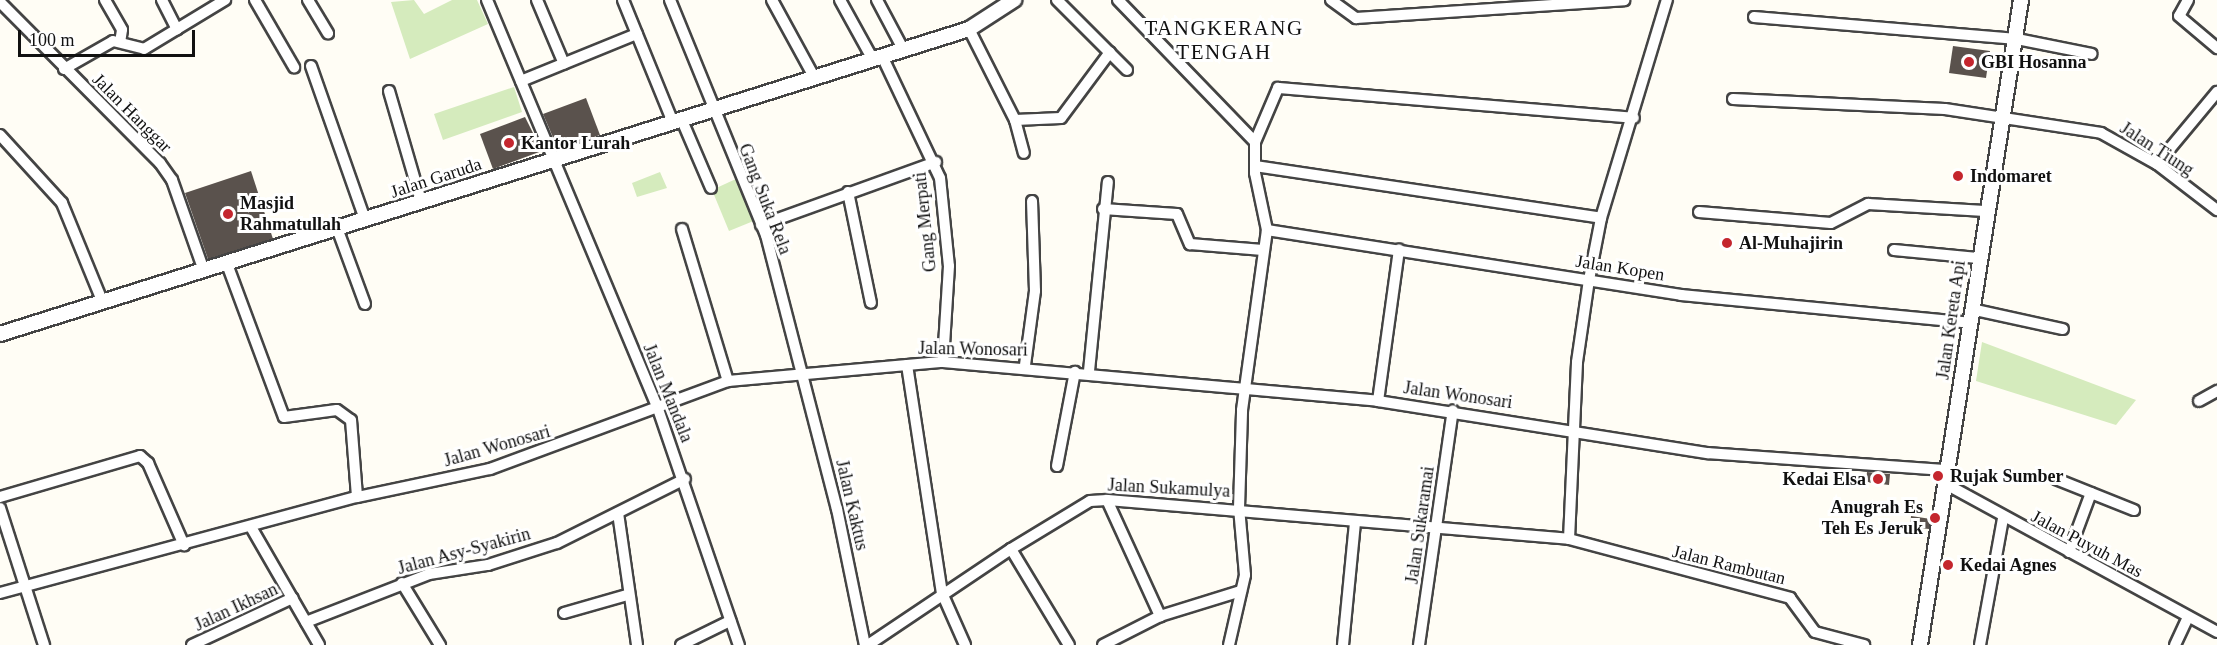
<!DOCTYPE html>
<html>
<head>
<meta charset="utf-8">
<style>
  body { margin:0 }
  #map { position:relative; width:2217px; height:645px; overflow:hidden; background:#fffdf5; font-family:Georgia,serif }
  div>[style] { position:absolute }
  .green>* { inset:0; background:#d5ebbd }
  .building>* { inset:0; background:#5a524d }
  .roads { filter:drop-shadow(2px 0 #444) drop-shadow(-2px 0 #444) drop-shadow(0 2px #444) drop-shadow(0 -2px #444) }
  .minor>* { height:10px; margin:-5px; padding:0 5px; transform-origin:5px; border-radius:5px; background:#fff }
  .tertiary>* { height:14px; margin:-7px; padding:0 7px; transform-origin:7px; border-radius:7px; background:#fff }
  .dots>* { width:16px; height:16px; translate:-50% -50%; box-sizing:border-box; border:3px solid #fff; border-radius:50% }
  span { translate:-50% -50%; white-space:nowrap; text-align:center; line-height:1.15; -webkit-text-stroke:6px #fff; paint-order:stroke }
  .poi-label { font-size:18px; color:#111; font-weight:700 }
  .left { translate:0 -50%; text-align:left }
  .right { translate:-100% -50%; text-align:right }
  .street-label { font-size:18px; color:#111 }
  .quarter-label { font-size:21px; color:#111; letter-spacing:1.5px }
  .scale { position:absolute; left:18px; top:30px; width:177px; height:27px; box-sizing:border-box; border:3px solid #111; border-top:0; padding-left:8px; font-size:18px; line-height:21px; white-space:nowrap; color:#111; -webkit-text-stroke:4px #fff; paint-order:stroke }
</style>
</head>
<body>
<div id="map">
  <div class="green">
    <div style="clip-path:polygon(414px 0,424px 14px,452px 0,477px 0,488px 24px,410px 59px,391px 2px)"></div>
    <div style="clip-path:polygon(514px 87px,522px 112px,443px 140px,434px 114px)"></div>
    <div style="clip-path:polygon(660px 172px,667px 188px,637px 197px,632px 183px)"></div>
    <div style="clip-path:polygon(738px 178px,756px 220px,729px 231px,712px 190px)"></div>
    <div style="clip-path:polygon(1982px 342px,2136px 400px,2116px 425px,1976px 381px)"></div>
  </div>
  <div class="building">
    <div style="clip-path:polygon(1953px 46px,1990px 51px,1986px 78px,1949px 73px)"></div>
    <div style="clip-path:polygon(586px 98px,600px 135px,558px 149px,543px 114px)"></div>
    <div style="clip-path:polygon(525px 117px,542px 151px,493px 169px,480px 134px)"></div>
    <div style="clip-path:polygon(251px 171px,273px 239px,208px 259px,185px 193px)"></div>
    <div style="clip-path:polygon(1867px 472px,1890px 474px,1889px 485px,1866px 482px)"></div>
    <div style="clip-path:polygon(1911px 516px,1931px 519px,1929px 529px,1910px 527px)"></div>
  </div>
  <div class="roads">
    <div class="minor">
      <div style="left:105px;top:0;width:34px;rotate:60deg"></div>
      <div style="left:122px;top:30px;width:12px;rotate:99deg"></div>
      <div style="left:162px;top:0;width:33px;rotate:63deg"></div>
      <div style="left:255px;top:0;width:78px;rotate:59.8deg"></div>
      <div style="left:308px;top:0;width:39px;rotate:59deg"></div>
      <div style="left:487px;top:0;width:440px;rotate:67.3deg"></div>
      <div style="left:657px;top:406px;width:253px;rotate:71.1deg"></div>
      <div style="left:537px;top:0;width:69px;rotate:67.1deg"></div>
      <div style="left:623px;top:0;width:130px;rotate:67.8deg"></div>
      <div style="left:670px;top:0;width:254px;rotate:67.8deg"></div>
      <div style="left:766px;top:235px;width:283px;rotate:75.5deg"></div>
      <div style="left:837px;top:509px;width:139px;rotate:78.4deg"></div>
      <div style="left:772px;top:0;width:85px;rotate:61.3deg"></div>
      <div style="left:840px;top:0;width:66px;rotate:61.1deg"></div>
      <div style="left:877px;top:0;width:55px;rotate:62deg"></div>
      <div style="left:1057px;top:0;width:99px;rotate:45deg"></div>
      <div style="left:1118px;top:0;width:197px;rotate:46deg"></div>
      <div style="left:1331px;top:0;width:31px;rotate:36deg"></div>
      <div style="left:1356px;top:18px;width:269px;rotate:-3.8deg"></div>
      <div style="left:2188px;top:0;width:18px;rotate:119deg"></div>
      <div style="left:2179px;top:16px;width:50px;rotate:40.1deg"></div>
      <div style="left:0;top:2px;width:227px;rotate:45.2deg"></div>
      <div style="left:160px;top:163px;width:21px;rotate:55deg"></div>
      <div style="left:172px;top:180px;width:96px;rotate:70.6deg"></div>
      <div style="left:1754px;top:17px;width:264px;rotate:4.8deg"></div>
      <div style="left:2017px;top:39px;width:76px;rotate:11.3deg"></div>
      <div style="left:969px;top:29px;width:102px;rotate:63.2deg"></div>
      <div style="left:1015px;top:120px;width:34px;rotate:75deg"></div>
      <div style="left:882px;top:56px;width:135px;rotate:64.6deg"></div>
      <div style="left:940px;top:178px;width:88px;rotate:84.2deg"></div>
      <div style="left:949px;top:266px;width:96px;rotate:93.6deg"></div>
      <div style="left:311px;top:66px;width:162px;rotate:70.6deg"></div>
      <div style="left:64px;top:69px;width:56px;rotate:-29.7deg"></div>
      <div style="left:113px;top:41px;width:32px;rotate:14deg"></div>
      <div style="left:144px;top:49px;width:95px;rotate:-31.2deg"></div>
      <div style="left:521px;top:81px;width:125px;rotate:-22.1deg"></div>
      <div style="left:389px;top:91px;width:115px;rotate:73.8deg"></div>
      <div style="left:1733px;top:99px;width:212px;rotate:2.7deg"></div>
      <div style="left:1945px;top:109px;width:158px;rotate:8.7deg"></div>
      <div style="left:2101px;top:133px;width:64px;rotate:29deg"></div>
      <div style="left:2157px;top:164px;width:76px;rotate:37.5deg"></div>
      <div style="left:681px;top:118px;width:76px;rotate:66.8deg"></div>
      <div style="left:1015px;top:120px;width:46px;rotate:-2.5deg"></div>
      <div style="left:1061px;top:118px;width:82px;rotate:-53.4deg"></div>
      <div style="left:0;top:135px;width:92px;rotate:47.6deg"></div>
      <div style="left:62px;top:203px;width:108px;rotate:67.7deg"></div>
      <div style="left:2157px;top:164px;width:94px;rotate:-50.2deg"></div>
      <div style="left:1255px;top:166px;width:350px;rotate:8.5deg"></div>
      <div style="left:848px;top:192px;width:113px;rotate:78.3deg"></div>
      <div style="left:1103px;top:209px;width:74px;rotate:3.9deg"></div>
      <div style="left:1177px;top:214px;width:33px;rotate:67deg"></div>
      <div style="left:1190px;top:244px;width:73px;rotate:4.7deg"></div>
      <div style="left:1699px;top:212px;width:132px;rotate:4.8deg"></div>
      <div style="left:1831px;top:223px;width:42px;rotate:-27.2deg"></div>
      <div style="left:1868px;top:204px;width:117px;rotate:3.4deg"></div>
      <div style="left:761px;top:225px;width:186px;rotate:-19.8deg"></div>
      <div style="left:337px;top:228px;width:81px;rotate:69.8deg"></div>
      <div style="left:682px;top:229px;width:159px;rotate:73.2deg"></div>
      <div style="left:1267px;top:230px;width:419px;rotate:8.9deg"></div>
      <div style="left:1681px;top:295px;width:290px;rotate:5.5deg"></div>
      <div style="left:1894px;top:250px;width:84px;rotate:5.4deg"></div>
      <div style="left:227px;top:264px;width:163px;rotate:69.6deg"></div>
      <div style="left:284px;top:417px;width:53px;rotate:-7.5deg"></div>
      <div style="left:337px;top:410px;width:17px;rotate:36deg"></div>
      <div style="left:351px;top:420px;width:77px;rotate:85.5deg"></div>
      <div style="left:1971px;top:309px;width:94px;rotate:12.3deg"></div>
      <div style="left:907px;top:365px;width:231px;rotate:81.3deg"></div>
      <div style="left:942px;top:593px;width:57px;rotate:66.1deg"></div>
      <div style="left:1025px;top:365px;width:75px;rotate:-82.3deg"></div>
      <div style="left:1035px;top:291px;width:90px;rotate:-91.9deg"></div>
      <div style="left:1089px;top:371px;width:190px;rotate:-84.3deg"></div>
      <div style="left:1378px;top:401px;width:153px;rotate:-82.1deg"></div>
      <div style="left:2199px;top:401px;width:21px;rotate:-29deg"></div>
      <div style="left:1057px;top:466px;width:96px;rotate:-79.2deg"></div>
      <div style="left:2056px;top:479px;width:84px;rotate:21.7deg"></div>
      <div style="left:1944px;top:483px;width:311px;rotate:28.6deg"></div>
      <div style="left:0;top:497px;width:146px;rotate:-16.3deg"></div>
      <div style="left:140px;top:456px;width:11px;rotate:41deg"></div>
      <div style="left:148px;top:463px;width:90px;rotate:66.3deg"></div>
      <div style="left:1107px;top:500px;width:128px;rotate:65.4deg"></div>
      <div style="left:0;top:508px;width:144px;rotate:72.2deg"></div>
      <div style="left:618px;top:513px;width:133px;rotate:81.8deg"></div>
      <div style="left:251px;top:527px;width:136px;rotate:60deg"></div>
      <div style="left:1569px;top:539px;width:177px;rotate:-87.4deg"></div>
      <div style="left:1577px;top:362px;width:83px;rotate:-81.7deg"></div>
      <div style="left:1589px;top:280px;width:63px;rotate:-79deg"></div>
      <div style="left:1601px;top:218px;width:228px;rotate:-73.2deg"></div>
      <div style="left:1011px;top:549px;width:112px;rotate:58.9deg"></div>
      <div style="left:2069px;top:552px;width:63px;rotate:-69.6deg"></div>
      <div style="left:402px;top:583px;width:73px;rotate:58.5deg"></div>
      <div style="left:0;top:593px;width:370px;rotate:-15.1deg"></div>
      <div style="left:357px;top:497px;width:136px;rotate:-11.9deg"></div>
      <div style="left:490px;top:469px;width:254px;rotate:-20.3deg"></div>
      <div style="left:728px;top:381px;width:216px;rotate:-5.1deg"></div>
      <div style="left:943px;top:362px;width:437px;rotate:5.1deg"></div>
      <div style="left:1378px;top:401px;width:334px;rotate:9deg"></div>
      <div style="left:1708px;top:453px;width:239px;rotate:4.1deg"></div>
      <div style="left:564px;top:613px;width:66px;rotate:-15.9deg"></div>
      <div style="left:306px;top:622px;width:132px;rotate:-21.3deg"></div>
      <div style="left:429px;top:574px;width:60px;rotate:-8.7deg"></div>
      <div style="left:488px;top:565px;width:72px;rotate:-17.7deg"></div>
      <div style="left:557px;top:543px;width:143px;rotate:-26.6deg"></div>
      <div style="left:192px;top:645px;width:111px;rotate:-25deg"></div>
      <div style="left:681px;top:645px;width:55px;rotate:-26.1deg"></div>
      <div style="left:868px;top:645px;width:172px;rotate:-33.9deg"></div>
      <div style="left:1011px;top:549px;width:92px;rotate:-31.3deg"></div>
      <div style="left:1090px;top:501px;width:17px;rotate:-3deg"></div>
      <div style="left:1107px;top:500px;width:464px;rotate:4.8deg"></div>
      <div style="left:1569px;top:539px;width:229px;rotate:14.9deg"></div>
      <div style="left:1790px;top:598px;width:42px;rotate:53.7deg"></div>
      <div style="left:1815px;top:632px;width:51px;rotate:14.9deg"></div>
      <div style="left:1103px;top:645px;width:64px;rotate:-27deg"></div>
      <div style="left:1160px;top:616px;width:85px;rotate:-17.2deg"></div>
      <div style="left:1229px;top:645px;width:72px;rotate:-77.1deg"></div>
      <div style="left:1245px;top:575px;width:67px;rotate:-95.1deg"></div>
      <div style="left:1239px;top:508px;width:98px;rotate:-88.2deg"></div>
      <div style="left:1242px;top:410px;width:182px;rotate:-82.1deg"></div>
      <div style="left:1267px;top:230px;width:58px;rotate:-101.9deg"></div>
      <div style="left:1255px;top:173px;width:31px;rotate:-90deg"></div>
      <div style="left:1255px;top:142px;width:59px;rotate:-66.9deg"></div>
      <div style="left:1278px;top:88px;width:357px;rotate:4.8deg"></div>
      <div style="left:1343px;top:645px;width:124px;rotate:-84.4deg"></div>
      <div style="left:1419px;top:645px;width:237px;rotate:-81.8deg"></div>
      <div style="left:1980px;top:645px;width:129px;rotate:-79.7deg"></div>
      <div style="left:2175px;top:645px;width:31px;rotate:-65deg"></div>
    </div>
    <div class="tertiary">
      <div style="left:0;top:334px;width:1016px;rotate:-17.47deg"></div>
      <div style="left:969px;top:29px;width:54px;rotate:-32.8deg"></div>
      <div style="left:1920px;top:645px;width:653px;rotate:-81.1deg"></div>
    </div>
  </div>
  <div class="dots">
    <div style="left:1969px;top:62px;background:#c4262e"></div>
    <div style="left:509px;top:143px;background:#c4262e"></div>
    <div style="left:1958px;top:176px;background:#c4262e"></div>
    <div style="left:228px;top:214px;background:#c4262e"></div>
    <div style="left:1727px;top:243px;background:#c4262e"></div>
    <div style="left:1938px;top:476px;background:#c4262e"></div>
    <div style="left:1878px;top:479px;background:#c4262e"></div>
    <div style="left:1935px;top:518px;background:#c4262e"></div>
    <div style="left:1948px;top:565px;background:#c4262e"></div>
  </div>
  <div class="poi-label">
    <span class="left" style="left:1981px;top:62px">GBI Hosanna</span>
    <span class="left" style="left:521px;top:143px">Kantor Lurah</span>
    <span class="left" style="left:1970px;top:176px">Indomaret</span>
    <span class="left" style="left:240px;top:214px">Masjid<br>Rahmatullah</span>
    <span class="left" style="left:1739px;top:243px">Al-Muhajirin</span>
    <span class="left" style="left:1950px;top:476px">Rujak Sumber</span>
    <span class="right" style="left:1866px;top:479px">Kedai Elsa</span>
    <span class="right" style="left:1923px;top:518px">Anugrah Es<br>Teh Es Jeruk</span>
    <span class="left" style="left:1960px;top:565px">Kedai Agnes</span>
  </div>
  <div class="street-label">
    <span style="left:132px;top:113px;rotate:45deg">Jalan Hanggar</span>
    <span style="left:2157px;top:149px;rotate:33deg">Jalan Tiung</span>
    <span style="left:436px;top:178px;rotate:-18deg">Jalan Garuda</span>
    <span style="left:765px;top:199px;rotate:69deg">Gang Suka Rela</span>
    <span style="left:925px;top:222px;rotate:-96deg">Gang Merpati</span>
    <span style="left:1620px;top:268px;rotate:9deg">Jalan Kopen</span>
    <span style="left:1951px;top:320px;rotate:-82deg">Jalan Kereta Api</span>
    <span style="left:973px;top:349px;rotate:1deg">Jalan Wonosari</span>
    <span style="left:668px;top:393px;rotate:68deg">Jalan Mandala</span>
    <span style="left:1458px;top:395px;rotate:8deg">Jalan Wonosari</span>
    <span style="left:497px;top:446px;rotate:-16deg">Jalan Wonosari</span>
    <span style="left:1169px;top:488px;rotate:3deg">Jalan Sukamulya</span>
    <span style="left:852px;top:505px;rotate:77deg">Jalan Kaktus</span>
    <span style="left:1420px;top:525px;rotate:-82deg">Jalan Sukaramai</span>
    <span style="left:2087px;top:544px;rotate:28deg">Jalan Puyuh Mas</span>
    <span style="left:464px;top:551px;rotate:-15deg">Jalan Asy-Syakirin</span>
    <span style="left:1729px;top:565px;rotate:14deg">Jalan Rambutan</span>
    <span style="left:236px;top:607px;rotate:-25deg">Jalan Ikhsan</span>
  </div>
  <div class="quarter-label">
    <span style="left:1224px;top:40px">TANGKERANG<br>TENGAH</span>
  </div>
  <div class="scale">100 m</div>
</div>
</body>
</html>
